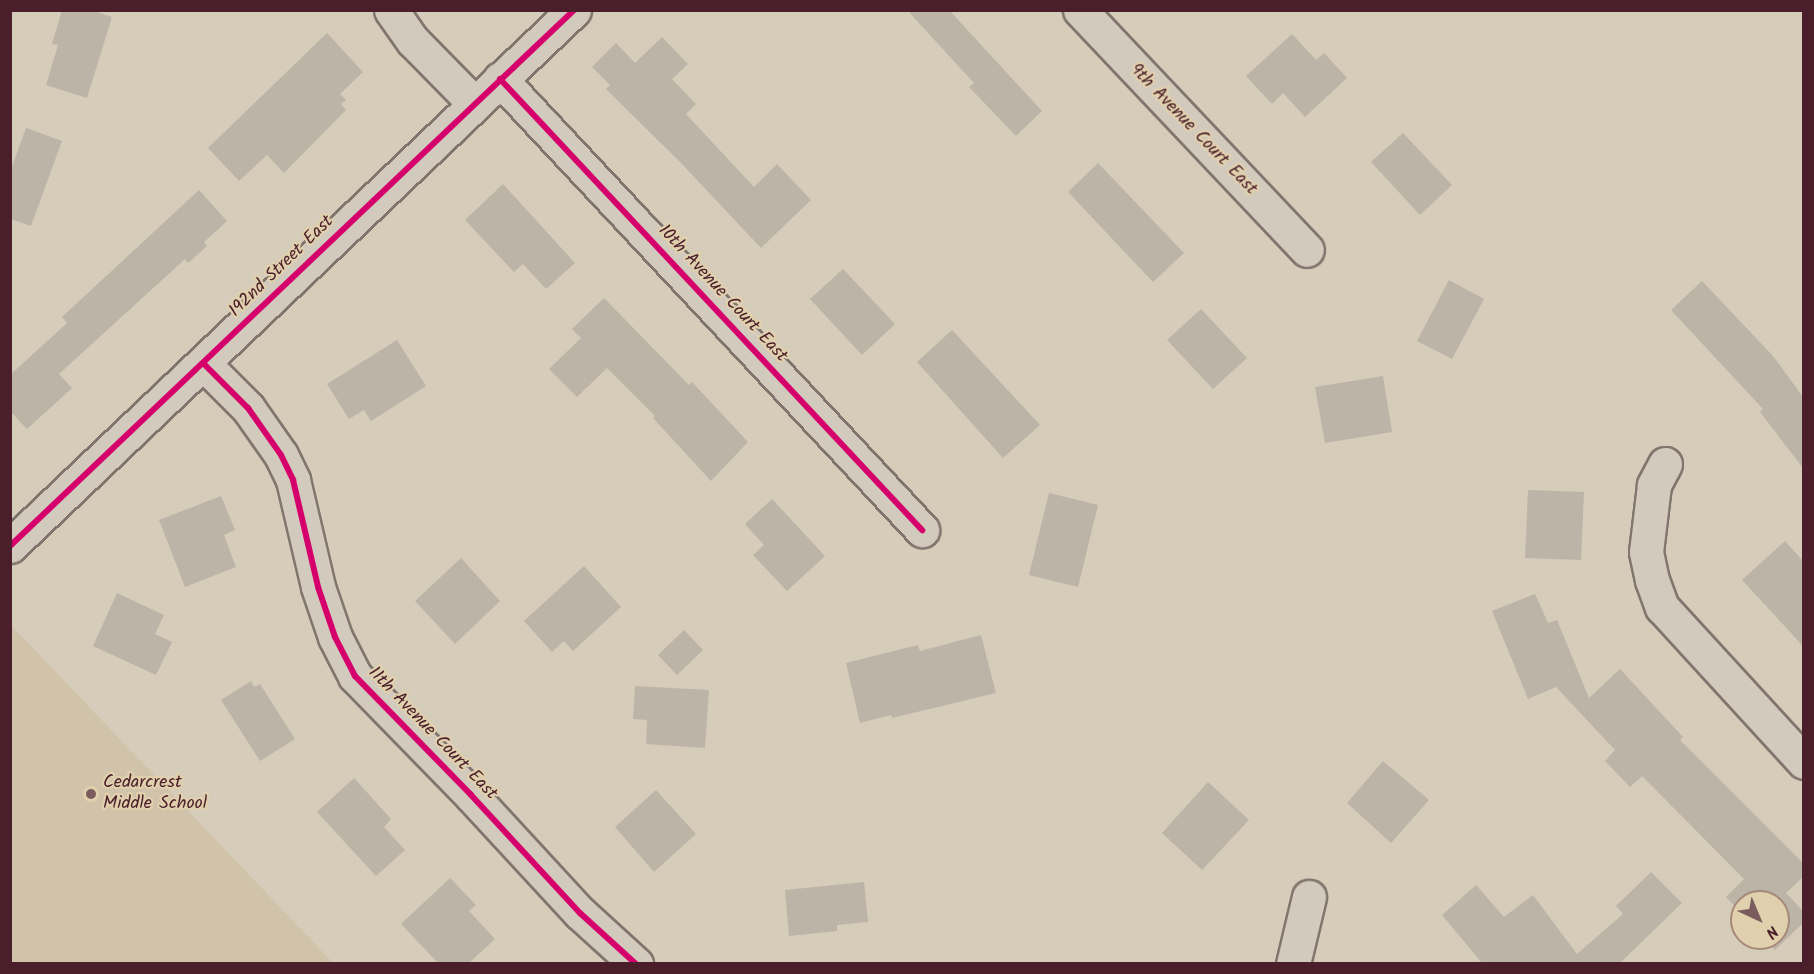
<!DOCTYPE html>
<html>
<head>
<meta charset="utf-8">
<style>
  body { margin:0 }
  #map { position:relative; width:1814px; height:974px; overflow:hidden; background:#d5ccb9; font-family:Kalam,sans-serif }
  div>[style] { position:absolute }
  .built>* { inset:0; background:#d1c3a9 }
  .building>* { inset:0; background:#bcb4a7 }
  .roads { filter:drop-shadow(2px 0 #81756e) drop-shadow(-2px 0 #81756e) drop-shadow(0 2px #81756e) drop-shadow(0 -2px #81756e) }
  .street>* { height:33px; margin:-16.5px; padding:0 16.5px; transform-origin:16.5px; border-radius:16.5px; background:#d1cabd }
  .secondary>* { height:33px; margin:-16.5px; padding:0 16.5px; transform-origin:16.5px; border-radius:16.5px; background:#d1cabd }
  .cycleway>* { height:6px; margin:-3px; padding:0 3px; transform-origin:3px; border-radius:3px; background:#d6006c }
  .dots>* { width:16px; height:16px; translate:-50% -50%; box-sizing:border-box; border:3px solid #e1d0ad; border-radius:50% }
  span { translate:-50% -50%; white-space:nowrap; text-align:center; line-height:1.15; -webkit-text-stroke:4.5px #e1d0ad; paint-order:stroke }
  .street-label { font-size:18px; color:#4a1f2b }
  .poi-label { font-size:18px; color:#4a1f2b }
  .left { translate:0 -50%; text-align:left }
  .frame { position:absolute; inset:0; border:12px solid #4a1f2b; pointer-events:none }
  .north { position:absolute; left:1730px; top:890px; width:60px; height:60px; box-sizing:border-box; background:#e1d0ad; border:2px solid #a58979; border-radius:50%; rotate:136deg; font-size:16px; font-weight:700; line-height:24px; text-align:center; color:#4a1f2b }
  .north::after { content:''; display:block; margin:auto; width:21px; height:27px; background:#7b5c5d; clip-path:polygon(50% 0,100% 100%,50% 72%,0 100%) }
</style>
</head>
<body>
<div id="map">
  <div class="built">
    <div style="clip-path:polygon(11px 625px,333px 963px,11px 963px)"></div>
  </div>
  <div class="building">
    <div style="clip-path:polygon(62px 10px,91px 10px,112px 17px,87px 98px,46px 85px,58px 45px,52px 44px)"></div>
    <div style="clip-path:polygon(907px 10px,949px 10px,1042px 111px,1016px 136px,969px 87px,974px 83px)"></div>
    <div style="clip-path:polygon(327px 33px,363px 72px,340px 94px,346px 100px,341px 104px,346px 110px,284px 173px,267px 155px,239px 181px,208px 148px)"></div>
    <div style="clip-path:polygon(1292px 34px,1316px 60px,1324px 53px,1347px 78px,1305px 117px,1283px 93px,1272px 104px,1246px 76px)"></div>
    <div style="clip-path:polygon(662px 37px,688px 64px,672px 79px,696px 104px,686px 114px,754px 187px,777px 164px,811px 200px,761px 248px,682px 164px,606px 89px,610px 85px,592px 67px,616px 43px,635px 63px)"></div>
    <div style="clip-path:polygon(26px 128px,62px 141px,31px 226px,10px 219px,10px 172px)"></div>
    <div style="clip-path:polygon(1403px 133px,1452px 185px,1420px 215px,1371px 162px)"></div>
    <div style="clip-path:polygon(1098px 163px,1184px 253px,1153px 282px,1068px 192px)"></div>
    <div style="clip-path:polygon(503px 184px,575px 263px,546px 289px,523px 264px,514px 272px,465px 220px)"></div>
    <div style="clip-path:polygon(199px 190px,227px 221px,204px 242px,207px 246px,188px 263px,185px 259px,59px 374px,72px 388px,27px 429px,10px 411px,10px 375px,67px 323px,62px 317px)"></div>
    <div style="clip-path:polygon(843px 269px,895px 324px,862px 355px,810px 299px)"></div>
    <div style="clip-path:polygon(1449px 280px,1484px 299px,1452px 359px,1417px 341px)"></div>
    <div style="clip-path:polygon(1702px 281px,1773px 356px,1803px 397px,1803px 468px,1760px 412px,1763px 409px,1671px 310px)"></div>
    <div style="clip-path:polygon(604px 298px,689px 385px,692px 382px,748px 442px,711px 481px,653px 418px,655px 416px,607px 368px,577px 397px,549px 369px,581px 338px,572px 329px)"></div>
    <div style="clip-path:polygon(1201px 309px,1247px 358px,1213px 389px,1167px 340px)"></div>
    <div style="clip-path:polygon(952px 330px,1040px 425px,1003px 458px,917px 362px)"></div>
    <div style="clip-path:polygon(397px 340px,426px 386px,371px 421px,364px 410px,349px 419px,327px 384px)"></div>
    <div style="clip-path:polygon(1383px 376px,1392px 432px,1325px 443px,1315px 387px)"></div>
    <div style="clip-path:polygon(1528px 490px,1584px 492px,1581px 560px,1525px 558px)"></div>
    <div style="clip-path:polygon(1049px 493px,1098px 505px,1078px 587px,1029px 575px)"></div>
    <div style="clip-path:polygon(221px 496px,235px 530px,224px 535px,236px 567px,185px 587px,159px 520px)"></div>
    <div style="clip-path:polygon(772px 499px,825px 556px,787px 591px,753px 555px,764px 545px,745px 524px)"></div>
    <div style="clip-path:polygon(1785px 541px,1803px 561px,1803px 646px,1742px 580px)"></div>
    <div style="clip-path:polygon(461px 558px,500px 601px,455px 644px,415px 601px)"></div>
    <div style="clip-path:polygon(584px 566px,621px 607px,573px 651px,564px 641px,552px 652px,524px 621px)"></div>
    <div style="clip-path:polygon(117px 593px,164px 615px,155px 634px,172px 642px,156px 675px,93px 646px)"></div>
    <div style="clip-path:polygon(1535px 594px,1548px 623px,1557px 620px,1589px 698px,1620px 669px,1683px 737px,1680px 740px,1803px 863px,1803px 877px,1786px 893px,1803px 911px,1803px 923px,1775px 950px,1764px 938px,1778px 938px,1778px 902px,1742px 902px,1742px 914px,1726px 897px,1744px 879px,1642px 776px,1630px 787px,1605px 761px,1615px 750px,1556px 687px,1528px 699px,1492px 611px)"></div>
    <div style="clip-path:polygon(684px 630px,703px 650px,677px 675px,658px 655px)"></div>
    <div style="clip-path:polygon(981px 635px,996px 693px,892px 718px,891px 715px,860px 723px,846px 663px,918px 645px,920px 651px)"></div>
    <div style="clip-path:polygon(251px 681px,254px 687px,260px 684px,295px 739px,260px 761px,221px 700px)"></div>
    <div style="clip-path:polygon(635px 686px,709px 690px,705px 748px,646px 744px,647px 720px,633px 719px)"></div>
    <div style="clip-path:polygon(1383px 761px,1429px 800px,1391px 843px,1347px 803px)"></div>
    <div style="clip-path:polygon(354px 778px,391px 819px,384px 827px,405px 850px,376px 876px,317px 812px)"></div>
    <div style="clip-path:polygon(1208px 782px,1249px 820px,1202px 870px,1162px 833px)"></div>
    <div style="clip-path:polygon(656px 790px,696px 834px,654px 872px,615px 827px)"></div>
    <div style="clip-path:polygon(1651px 872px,1682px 903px,1620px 963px,1482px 963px,1442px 915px,1476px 885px,1504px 917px,1533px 895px,1577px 954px,1623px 914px,1616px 906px)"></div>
    <div style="clip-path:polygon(450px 878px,476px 905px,469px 911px,495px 939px,469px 963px,438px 963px,401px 924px)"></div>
    <div style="clip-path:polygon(864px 882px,868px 922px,837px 925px,837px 931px,789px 936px,785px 890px)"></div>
  </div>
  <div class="roads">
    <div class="street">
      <div style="left:391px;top:10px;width:38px;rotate:55deg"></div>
      <div style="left:413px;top:41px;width:88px;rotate:45.5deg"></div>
      <div style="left:1080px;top:10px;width:330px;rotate:46.6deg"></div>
      <div style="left:500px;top:79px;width:618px;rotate:46.9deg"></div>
      <div style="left:203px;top:363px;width:64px;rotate:45deg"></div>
      <div style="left:248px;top:408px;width:57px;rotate:54.9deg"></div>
      <div style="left:281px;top:455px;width:28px;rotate:64deg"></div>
      <div style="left:293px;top:480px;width:110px;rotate:76.8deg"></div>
      <div style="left:318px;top:587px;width:53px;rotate:71.2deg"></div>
      <div style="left:335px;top:637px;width:44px;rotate:62.9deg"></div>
      <div style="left:355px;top:676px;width:166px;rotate:45.7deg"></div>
      <div style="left:471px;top:795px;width:161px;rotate:47.3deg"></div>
      <div style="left:580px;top:913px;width:76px;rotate:42.3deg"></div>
      <div style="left:1665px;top:464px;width:24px;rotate:118deg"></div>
      <div style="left:1654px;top:485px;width:67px;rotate:96.8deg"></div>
      <div style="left:1646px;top:552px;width:29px;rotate:78deg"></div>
      <div style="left:1652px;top:580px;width:29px;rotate:70deg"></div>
      <div style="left:1662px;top:607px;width:210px;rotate:47.5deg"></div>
      <div style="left:1293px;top:964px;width:69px;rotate:-76.6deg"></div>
    </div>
    <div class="secondary">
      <div style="left:10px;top:546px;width:778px;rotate:-43.54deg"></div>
    </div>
  </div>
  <div class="cycleway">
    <div style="left:500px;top:79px;width:618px;rotate:46.9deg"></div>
    <div style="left:203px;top:363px;width:64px;rotate:45deg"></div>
    <div style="left:248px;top:408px;width:57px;rotate:54.9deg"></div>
    <div style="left:281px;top:455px;width:28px;rotate:64deg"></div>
    <div style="left:293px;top:480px;width:110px;rotate:76.8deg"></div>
    <div style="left:318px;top:587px;width:53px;rotate:71.2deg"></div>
    <div style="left:335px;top:637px;width:44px;rotate:62.9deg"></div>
    <div style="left:355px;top:676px;width:166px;rotate:45.7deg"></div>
    <div style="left:471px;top:795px;width:161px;rotate:47.3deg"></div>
    <div style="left:580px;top:913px;width:76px;rotate:42.3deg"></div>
    <div style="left:10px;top:546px;width:778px;rotate:-43.54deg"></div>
  </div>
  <div class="dots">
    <div style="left:91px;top:794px;background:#7b5c5d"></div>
  </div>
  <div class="street-label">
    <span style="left:1193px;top:130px;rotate:46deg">9th Avenue Court East</span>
    <span style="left:282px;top:267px;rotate:-44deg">192nd Street East</span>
    <span style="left:722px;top:294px;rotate:47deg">10th Avenue Court East</span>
    <span style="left:432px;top:734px;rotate:46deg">11th Avenue Court East</span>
  </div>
  <div class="poi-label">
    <span class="left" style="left:103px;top:794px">Cedarcrest<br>Middle School</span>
  </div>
  <div class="frame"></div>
  <div class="north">N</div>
</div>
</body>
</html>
